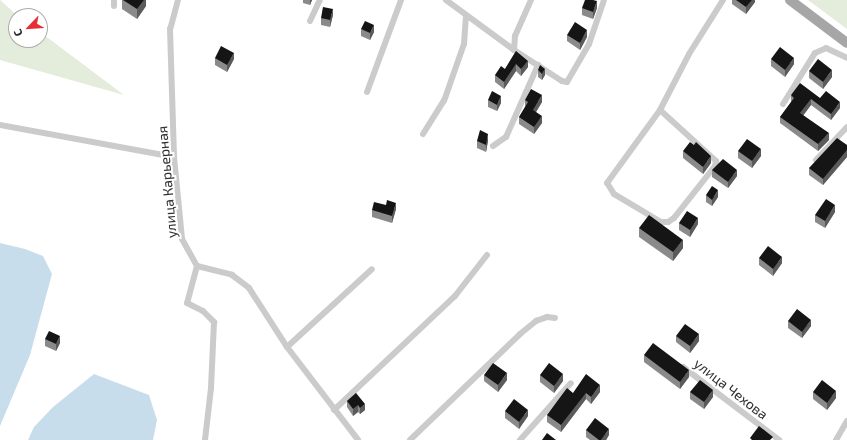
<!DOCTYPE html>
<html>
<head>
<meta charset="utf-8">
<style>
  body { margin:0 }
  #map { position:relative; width:847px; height:440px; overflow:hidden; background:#fff; font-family:"Exo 2",sans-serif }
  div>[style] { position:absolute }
  .green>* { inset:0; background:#e4ecdc }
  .water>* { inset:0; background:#c8ddec }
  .street>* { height:6px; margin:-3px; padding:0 3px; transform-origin:3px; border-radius:3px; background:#cbcbcb }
  .primary>* { height:10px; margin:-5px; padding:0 5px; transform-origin:5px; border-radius:5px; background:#a6a6a6 }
  .wall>* { inset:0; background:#8a8a8a }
  .shaded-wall>* { inset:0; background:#5b5b5b }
  .building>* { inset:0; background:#151515 }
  span { translate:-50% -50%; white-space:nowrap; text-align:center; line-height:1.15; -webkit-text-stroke:4px #fff; paint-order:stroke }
  .street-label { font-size:14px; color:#2e2e2e }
  .north { position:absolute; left:8px; top:8px; width:40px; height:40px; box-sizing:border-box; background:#fff; border:1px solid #ababab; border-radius:50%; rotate:245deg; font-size:11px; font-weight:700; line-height:16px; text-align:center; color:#2e2e2e }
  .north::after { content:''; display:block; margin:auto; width:14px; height:18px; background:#e72e36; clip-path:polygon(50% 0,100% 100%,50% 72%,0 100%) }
</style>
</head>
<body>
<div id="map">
  <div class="green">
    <div style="clip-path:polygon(0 0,18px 16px,16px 40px,40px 40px,40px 32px,124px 95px,0 60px)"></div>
    <div style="clip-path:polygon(808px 0,847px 0,847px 29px)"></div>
  </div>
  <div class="water">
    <div style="clip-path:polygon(0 243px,25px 249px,43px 256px,52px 274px,30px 355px,0 426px)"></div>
    <div style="clip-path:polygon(94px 374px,149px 395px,157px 420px,153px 440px,28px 440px,34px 427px,53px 407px)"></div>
  </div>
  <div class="street">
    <div style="left:114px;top:0;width:6px;rotate:90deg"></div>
    <div style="left:178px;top:0;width:30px;rotate:105deg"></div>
    <div style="left:170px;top:29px;width:128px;rotate:88.2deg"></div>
    <div style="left:174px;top:157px;width:82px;rotate:84.4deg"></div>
    <div style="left:182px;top:239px;width:31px;rotate:61deg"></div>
    <div style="left:197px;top:266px;width:38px;rotate:105deg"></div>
    <div style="left:187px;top:303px;width:18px;rotate:27deg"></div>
    <div style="left:203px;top:311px;width:16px;rotate:45deg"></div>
    <div style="left:214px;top:322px;width:66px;rotate:92.6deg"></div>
    <div style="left:211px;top:388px;width:52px;rotate:96.6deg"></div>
    <div style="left:446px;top:0;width:84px;rotate:36.3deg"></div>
    <div style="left:514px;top:50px;width:57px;rotate:32.9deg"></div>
    <div style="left:562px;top:81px;width:5px;rotate:11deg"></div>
    <div style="left:567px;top:82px;width:44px;rotate:-59.9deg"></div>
    <div style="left:589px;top:44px;width:46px;rotate:-71.2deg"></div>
    <div style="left:310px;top:21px;width:23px;rotate:-65deg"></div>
    <div style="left:514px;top:50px;width:14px;rotate:-86deg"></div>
    <div style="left:515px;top:36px;width:39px;rotate:-66deg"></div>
    <div style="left:367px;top:92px;width:98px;rotate:-69.7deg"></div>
    <div style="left:783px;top:104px;width:60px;rotate:-57.9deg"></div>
    <div style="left:815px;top:53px;width:12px;rotate:-24deg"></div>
    <div style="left:826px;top:48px;width:23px;rotate:25deg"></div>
    <div style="left:660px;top:110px;width:76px;rotate:42.3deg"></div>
    <div style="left:716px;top:161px;width:5px;rotate:101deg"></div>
    <div style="left:715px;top:166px;width:66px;rotate:128.3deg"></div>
    <div style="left:674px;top:218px;width:7px;rotate:146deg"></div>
    <div style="left:668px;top:222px;width:7px;rotate:180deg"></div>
    <div style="left:661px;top:222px;width:55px;rotate:-149.2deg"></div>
    <div style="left:614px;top:194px;width:13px;rotate:-122deg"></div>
    <div style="left:607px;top:183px;width:90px;rotate:-54deg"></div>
    <div style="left:660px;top:110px;width:63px;rotate:-62.6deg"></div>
    <div style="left:689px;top:54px;width:64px;rotate:-57.8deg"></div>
    <div style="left:0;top:125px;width:177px;rotate:10.4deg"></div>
    <div style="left:423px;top:134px;width:39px;rotate:-58deg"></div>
    <div style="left:444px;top:101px;width:60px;rotate:-70.7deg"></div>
    <div style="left:464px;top:44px;width:28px;rotate:-86deg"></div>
    <div style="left:493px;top:146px;width:16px;rotate:-35deg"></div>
    <div style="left:506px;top:137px;width:79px;rotate:-66deg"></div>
    <div style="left:816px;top:160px;width:45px;rotate:-46.8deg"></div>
    <div style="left:197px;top:266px;width:36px;rotate:14deg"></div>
    <div style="left:232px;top:275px;width:21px;rotate:37deg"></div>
    <div style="left:249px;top:288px;width:70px;rotate:57.2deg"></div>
    <div style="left:287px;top:347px;width:117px;rotate:52.6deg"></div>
    <div style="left:287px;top:347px;width:115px;rotate:-42.5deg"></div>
    <div style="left:683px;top:367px;width:121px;rotate:37.2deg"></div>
    <div style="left:334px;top:410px;width:166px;rotate:-43.3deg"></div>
    <div style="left:455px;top:296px;width:52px;rotate:-52deg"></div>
    <div style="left:410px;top:440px;width:153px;rotate:-43.9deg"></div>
    <div style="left:520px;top:334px;width:21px;rotate:-39deg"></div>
    <div style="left:536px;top:321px;width:12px;rotate:-20deg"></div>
    <div style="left:547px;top:317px;width:8px;rotate:7deg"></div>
    <div style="left:520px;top:440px;width:76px;rotate:-48.2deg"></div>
    <div style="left:836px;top:440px;width:22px;rotate:-60deg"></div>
  </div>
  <div class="primary">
    <div style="left:790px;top:0;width:71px;rotate:37deg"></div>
  </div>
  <div class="wall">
    <div style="clip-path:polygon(122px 0,146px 0,146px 6px,137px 19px,122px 9px)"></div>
    <div style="clip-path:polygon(303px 0,312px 0,310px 5px,303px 3px)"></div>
    <div style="clip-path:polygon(732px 0,755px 0,755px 2px,746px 14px,732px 4px)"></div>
    <div style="clip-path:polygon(582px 8px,597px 8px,593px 19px,582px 15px)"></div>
    <div style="clip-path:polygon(333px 15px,330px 27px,321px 25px,321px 18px)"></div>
    <div style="clip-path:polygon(361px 29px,374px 32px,370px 40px,361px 36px)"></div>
    <div style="clip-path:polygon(567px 35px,587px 37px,580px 50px,567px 41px)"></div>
    <div style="clip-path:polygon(516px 51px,528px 67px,521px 76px,516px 71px,504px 89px,495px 82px,495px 75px,505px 69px)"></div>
    <div style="clip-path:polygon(215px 58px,234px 59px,227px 72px,215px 65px)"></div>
    <div style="clip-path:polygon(771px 59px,794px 64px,785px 77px,771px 66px)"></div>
    <div style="clip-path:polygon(538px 70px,545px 75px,542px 80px,538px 77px)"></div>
    <div style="clip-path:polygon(809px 71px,832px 77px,823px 89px,809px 78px)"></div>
    <div style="clip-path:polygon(791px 95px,820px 98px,840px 108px,831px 120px,811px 105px,803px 115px,829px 140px,818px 151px,780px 123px,780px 117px,791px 102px)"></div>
    <div style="clip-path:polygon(488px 100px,501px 103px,497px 111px,488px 107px)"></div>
    <div style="clip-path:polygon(525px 100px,542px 102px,536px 112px,542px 123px,534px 134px,519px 124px,519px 117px,525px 107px)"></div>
    <div style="clip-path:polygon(477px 141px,488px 141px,486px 152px,477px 148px)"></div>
    <div style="clip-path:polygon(847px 145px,847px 157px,823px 185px,809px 175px,809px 168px)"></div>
    <div style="clip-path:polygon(683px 151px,711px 163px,703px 174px,683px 158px)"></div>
    <div style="clip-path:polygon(738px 151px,761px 156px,752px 168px,738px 158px)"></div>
    <div style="clip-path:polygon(712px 170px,737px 176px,728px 188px,712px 177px)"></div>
    <div style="clip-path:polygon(706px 195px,718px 197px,712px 206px,706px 202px)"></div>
    <div style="clip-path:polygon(396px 209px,392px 223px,372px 217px,372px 210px)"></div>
    <div style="clip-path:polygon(835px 212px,825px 228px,815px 222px,815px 215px)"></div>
    <div style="clip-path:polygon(679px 223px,698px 224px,690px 237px,679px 230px)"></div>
    <div style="clip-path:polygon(639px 228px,683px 248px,673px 261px,639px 237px)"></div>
    <div style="clip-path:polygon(759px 258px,782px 263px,773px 276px,759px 265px)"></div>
    <div style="clip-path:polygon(788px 321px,811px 326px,802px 338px,788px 328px)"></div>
    <div style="clip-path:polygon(676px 336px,699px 341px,690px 353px,676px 342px)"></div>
    <div style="clip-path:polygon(45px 339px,60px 343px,56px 351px,45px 346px)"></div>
    <div style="clip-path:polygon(644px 355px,689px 377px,680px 389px,644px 362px)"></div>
    <div style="clip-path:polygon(484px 375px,507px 380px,498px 392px,484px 381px)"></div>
    <div style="clip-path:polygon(540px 375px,563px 381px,554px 393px,540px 382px)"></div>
    <div style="clip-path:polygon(600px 392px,591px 404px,586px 399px,561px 432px,547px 422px,547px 415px,573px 393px)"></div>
    <div style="clip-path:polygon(690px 392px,713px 397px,704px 409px,690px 399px)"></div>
    <div style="clip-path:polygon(813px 392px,836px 398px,827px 410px,813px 399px)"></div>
    <div style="clip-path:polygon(356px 393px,365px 410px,360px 414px,358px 412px,353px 416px,347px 407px,347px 401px)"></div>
    <div style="clip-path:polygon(505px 411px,528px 416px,519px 429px,505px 418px)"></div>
    <div style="clip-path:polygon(586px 430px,609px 435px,606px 440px,590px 440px,586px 437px)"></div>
  </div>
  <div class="shaded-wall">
    <div style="clip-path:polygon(144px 0,146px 0,146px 6px,137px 19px,137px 9px)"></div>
    <div style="clip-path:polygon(310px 0,312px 0,310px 5px)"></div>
    <div style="clip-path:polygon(752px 0,755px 0,755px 2px,746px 14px,746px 7px)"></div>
    <div style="clip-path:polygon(597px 1px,597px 8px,593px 19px,593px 12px)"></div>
    <div style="clip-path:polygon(333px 9px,333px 15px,330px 27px,330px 20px)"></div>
    <div style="clip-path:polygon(374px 25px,374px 32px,370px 40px,370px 33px)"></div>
    <div style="clip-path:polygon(587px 30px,587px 37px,580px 50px,580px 43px)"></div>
    <div style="clip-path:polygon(234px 53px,234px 59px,227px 72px,227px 65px)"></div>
    <div style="clip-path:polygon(794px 58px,794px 64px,785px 77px,785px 70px)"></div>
    <div style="clip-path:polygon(528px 61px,528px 67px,521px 76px,521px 69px)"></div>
    <div style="clip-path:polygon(516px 64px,516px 71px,504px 89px,504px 82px)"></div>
    <div style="clip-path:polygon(545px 69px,545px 75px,542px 80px,542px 74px)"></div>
    <div style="clip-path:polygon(832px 70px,832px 77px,823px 89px,823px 82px)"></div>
    <div style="clip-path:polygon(542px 95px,542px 102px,533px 117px,533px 110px)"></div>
    <div style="clip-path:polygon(501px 96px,501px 103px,497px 111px,497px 105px)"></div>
    <div style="clip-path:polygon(811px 99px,811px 105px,800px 120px,800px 113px)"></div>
    <div style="clip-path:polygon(840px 102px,840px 108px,831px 120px,831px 114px)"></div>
    <div style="clip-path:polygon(542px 116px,542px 123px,534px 134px,534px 127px)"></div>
    <div style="clip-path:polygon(829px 133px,829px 140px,818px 151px,818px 144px)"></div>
    <div style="clip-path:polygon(488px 134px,488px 141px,486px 152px,486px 145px)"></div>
    <div style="clip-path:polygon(761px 149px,761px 156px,752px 168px,752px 161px)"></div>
    <div style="clip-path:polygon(847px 150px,847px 157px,823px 185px,823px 179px)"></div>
    <div style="clip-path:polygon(711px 156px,711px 163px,703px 174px,703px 167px)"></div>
    <div style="clip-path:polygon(737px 170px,737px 176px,728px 188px,728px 182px)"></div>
    <div style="clip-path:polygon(718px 190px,718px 197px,712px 206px,712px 200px)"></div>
    <div style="clip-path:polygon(396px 203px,396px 209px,392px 223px,392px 216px)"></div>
    <div style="clip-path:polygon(835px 205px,835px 212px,825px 228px,825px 221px)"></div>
    <div style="clip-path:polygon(698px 218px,698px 224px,690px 237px,690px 230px)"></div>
    <div style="clip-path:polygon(683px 240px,683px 248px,673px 261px,673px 252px)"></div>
    <div style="clip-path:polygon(782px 257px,782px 263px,773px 276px,773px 269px)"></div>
    <div style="clip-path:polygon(811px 320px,811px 326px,802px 338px,802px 332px)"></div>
    <div style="clip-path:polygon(699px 334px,699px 341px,690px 353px,690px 346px)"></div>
    <div style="clip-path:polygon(60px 336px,60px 343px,56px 351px,56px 344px)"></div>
    <div style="clip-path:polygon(689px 370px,689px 377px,680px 389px,680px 382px)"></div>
    <div style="clip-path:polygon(507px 373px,507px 380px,498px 392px,498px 385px)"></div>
    <div style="clip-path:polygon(563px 374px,563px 381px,554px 393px,554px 386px)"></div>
    <div style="clip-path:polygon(600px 385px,600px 392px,591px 404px,591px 397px)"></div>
    <div style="clip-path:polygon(713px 390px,713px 397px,704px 409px,704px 402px)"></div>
    <div style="clip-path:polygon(836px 391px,836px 398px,827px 410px,827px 403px)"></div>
    <div style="clip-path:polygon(586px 393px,586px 399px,561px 432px,561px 425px)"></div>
    <div style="clip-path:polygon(365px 404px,365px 410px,360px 414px,360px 408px)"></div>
    <div style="clip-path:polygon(358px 405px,358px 412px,353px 416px,353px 409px)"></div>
    <div style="clip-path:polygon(528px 410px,528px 416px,519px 429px,519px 422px)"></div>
    <div style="clip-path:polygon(609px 429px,609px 435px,606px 440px,601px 440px)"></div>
  </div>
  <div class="building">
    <div style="clip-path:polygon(123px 0,144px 0,137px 9px)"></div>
    <div style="clip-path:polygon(585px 0,593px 0,597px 1px,593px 12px,582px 8px)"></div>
    <div style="clip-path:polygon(736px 0,752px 0,746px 7px)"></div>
    <div style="clip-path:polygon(323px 7px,333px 9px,330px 20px,321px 18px)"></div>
    <div style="clip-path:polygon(365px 21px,374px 25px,370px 33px,361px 29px)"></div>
    <div style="clip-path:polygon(575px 22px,587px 30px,580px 43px,567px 35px)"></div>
    <div style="clip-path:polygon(221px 46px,234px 53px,227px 65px,215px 58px)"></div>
    <div style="clip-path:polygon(780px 47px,794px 58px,785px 70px,771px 59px)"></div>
    <div style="clip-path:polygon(516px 51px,528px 61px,521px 69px,516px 64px,504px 82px,495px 75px,501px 66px,505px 69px)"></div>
    <div style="clip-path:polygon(818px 59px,832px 70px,823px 82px,809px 71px)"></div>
    <div style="clip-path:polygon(540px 65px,545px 69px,542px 74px,538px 70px)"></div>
    <div style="clip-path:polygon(800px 83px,820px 98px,826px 91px,840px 102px,831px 114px,811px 99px,800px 113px,829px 133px,818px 144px,780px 117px,794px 98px,791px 95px)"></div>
    <div style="clip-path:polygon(531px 89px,542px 95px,533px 110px,542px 116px,534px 127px,519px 117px,528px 102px,525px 100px)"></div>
    <div style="clip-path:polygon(492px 91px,501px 96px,497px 105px,488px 100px)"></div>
    <div style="clip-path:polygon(480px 130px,488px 134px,486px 145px,477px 141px)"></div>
    <div style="clip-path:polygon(837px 138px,847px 145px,847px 150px,823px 179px,809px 168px)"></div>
    <div style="clip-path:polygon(747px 139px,761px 149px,752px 161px,738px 151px)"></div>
    <div style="clip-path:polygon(690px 142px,694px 145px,696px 142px,711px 156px,703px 167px,683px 151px)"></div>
    <div style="clip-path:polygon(723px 159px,737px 170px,728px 182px,712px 170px)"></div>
    <div style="clip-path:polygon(712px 186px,718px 190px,712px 200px,706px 195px)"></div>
    <div style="clip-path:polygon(826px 199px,835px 205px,825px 221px,815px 215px)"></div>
    <div style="clip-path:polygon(387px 200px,396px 203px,392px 216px,372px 210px,374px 202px,386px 205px)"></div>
    <div style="clip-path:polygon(687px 211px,698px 218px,690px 230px,679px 223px)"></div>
    <div style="clip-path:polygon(649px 215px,683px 240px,673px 252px,639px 228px)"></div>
    <div style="clip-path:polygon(768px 246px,782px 257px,773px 269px,759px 258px)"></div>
    <div style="clip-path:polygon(797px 309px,811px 320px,802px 332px,788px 321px)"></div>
    <div style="clip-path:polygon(685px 324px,699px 334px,690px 346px,676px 336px)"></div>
    <div style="clip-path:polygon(49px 331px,60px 336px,56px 344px,45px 339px)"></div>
    <div style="clip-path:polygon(653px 343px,689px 370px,680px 382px,644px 355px)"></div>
    <div style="clip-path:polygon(493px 363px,507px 373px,498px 385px,484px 375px)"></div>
    <div style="clip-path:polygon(549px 363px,563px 374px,554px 386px,540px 375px)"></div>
    <div style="clip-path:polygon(586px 374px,600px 385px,591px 397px,586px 393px,561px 425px,547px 415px,567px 388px,573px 393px)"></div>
    <div style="clip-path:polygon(700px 380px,713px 390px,704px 402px,690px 392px)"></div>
    <div style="clip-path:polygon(822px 380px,836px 391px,827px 403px,813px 392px)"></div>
    <div style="clip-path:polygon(356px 393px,365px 404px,360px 408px,358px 405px,353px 409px,347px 401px)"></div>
    <div style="clip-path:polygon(514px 399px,528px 410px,519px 422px,505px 411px)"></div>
    <div style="clip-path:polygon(595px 418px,609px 429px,601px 440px,599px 440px,586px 430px)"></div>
    <div style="clip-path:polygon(759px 426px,773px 437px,770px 440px,752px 440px,750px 438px)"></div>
    <div style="clip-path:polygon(547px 433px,556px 440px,542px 440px)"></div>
  </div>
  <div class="street-label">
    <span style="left:167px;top:182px;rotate:-95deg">улица Карьерная</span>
    <span style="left:731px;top:389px;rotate:38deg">улица Чехова</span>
  </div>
  <div class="north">С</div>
</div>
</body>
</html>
